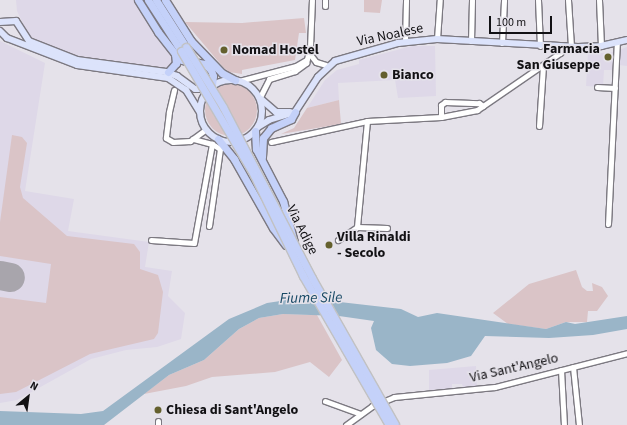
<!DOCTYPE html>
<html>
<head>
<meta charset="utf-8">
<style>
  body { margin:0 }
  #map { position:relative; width:627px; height:425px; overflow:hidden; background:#e5e2ea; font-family:"Source Sans 3",sans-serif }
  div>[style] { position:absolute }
  .built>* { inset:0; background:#ded8e8 }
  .green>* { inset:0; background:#dac4c7 }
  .round { border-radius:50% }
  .water>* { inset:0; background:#9ab5c8 }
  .runway>* { height:29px; margin:-14.5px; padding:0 14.5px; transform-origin:14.5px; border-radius:14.5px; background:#a8a5ac }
  .roads { filter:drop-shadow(1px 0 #7c7981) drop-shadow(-1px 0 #7c7981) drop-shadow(0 1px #7c7981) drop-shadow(0 -1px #7c7981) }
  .minor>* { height:5px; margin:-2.5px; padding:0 2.5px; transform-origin:2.5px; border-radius:2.5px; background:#fff }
  .major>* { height:6px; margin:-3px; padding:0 3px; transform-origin:3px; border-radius:3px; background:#dce3fb }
  .major>.ring { margin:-3px; padding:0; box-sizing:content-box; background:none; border:6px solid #dce3fb; border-radius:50% }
  .highway>* { height:7px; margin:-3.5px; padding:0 3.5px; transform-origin:3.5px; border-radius:3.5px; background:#c4d1f9 }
  .bridges { filter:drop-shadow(1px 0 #c1c1c2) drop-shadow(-1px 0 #c1c1c2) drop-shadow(0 1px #c1c1c2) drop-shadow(0 -1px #c1c1c2) }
  .highway-bridge>* { height:7px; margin:-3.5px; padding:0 3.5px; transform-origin:3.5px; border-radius:3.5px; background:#c4d1f9 }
  .dots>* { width:11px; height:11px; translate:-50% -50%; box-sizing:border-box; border:2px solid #e5e2ea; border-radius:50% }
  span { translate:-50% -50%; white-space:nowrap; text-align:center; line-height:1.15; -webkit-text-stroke:3px #e5e2ea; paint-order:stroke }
  .street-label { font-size:14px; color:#121114 }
  .poi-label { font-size:14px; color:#121114; font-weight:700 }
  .right { translate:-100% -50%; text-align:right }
  .left { translate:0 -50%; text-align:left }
  .water-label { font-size:15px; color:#184965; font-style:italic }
  .north { position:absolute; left:8px; top:377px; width:40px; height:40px; -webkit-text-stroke:3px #e5e2ea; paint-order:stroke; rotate:29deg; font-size:11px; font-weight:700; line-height:16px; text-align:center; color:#121114 }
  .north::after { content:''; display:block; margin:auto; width:14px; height:18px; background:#121114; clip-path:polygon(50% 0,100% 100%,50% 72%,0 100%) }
  .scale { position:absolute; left:489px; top:16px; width:63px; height:18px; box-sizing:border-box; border:2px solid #121114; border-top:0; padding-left:5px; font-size:12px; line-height:14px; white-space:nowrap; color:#121114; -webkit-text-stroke:3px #e5e2ea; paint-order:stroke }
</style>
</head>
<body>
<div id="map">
  <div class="built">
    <div style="clip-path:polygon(16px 0,134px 0,154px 33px,166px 44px,175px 57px,170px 67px,166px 68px,90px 59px,65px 52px,29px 36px,17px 11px)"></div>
    <div style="clip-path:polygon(0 41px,45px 63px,25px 191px,74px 199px,68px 231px,149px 242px,145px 267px,172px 271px,168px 296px,185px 313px,181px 339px,157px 347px,126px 350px,91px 359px,17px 400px,0 403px)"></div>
    <div style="clip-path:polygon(412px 46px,435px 46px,436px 96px,398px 98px,395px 80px,338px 83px,339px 100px,307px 108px,325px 80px,337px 70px,359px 64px,359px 60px)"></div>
    <div style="clip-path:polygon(627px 47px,627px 66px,619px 65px,614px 70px,604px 70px,603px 87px,586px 86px,588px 54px,614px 52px)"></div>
    <div style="clip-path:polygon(476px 366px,477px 387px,463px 387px,462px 384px,452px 384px,452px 389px,429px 390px,429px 370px)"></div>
  </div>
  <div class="green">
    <div style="clip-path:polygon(364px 0,382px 0,380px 13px,364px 12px)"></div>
    <div style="clip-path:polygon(304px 18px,306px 33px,299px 33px,295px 60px,242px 70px,242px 74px,229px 72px,223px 67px,185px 22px,242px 23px)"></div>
    <div class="round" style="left:205px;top:84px;width:52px;height:52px"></div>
    <div style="clip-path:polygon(339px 100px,341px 124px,281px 134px,294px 128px,307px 108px)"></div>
    <div style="clip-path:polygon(12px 135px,22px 137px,27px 143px,20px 187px,23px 198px,67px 236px,134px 244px,140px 252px,140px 269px,158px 275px,163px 292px,158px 333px,154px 339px,90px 354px,16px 392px,0 394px,0 297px,46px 303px,51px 264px,0 256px,0 222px)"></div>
    <div style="clip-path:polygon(576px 270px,582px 287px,587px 291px,593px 291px,592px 283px,602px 287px,608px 296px,597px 311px,588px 311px,587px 322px,566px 322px,546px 329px,508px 324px,493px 313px,529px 284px)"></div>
    <div style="clip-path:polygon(283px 314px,317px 315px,342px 360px,329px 377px,310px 362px,275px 372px,212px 377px,186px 386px,144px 394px,169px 375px,204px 360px,239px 329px,259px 318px)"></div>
  </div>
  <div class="water">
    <div style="clip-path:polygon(287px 300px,331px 301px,401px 309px,418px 317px,437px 313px,546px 329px,566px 322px,575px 324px,627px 316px,627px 329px,593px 335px,549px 338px,485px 336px,471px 356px,447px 363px,410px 366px,392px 364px,376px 350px,371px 328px,374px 321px,339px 316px,283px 314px,259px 318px,239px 329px,204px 360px,169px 375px,104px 425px,0 425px,0 411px,81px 414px,103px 411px,229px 319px,267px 303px)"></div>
  </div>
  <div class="runway">
    <div style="left:0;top:275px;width:10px;rotate:11deg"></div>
  </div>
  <div class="roads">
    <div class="minor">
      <div style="left:538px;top:0;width:46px;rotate:87.5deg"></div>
      <div style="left:568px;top:0;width:47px;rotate:86.3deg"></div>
      <div style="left:599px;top:0;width:46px;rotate:87.5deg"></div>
      <div style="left:325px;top:6px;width:6px;rotate:-90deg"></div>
      <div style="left:437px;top:39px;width:39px;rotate:-86deg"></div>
      <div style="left:471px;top:41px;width:41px;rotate:-88.6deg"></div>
      <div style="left:405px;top:42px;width:42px;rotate:-88.6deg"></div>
      <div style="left:502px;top:43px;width:43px;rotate:-87.3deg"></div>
      <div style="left:309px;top:53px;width:11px;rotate:52deg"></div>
      <div style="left:316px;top:62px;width:10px;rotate:17deg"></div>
      <div style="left:239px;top:81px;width:59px;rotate:-14.7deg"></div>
      <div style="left:296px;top:66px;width:12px;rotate:-31deg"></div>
      <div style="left:597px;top:87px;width:18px;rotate:3deg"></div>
      <div style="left:174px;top:90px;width:23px;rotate:103deg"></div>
      <div style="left:169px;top:112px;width:26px;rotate:97deg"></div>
      <div style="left:166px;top:138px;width:8px;rotate:30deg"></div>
      <div style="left:173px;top:142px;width:17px;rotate:-3deg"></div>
      <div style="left:190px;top:141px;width:19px;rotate:-36deg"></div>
      <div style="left:260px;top:97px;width:20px;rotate:-63deg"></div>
      <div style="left:269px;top:79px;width:27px;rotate:-17deg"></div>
      <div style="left:295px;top:71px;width:14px;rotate:-36deg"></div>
      <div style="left:306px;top:63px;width:16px;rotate:-76deg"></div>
      <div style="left:310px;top:47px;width:47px;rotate:-87.6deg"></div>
      <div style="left:441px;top:117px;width:12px;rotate:-90deg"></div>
      <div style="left:441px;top:105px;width:5px;rotate:-37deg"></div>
      <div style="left:445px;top:102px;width:34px;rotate:2deg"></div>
      <div style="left:479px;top:103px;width:5px;rotate:37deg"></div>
      <div style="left:367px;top:121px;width:106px;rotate:95.4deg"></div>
      <div style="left:357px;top:227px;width:30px;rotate:2deg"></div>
      <div style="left:539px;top:126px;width:61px;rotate:-86.2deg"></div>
      <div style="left:271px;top:142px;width:98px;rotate:-12.3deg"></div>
      <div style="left:367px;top:121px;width:74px;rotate:-3.1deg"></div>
      <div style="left:441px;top:117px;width:37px;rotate:-11deg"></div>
      <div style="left:477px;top:110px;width:101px;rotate:-34.5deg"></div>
      <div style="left:560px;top:53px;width:6px;rotate:-72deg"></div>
      <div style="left:608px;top:224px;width:181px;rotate:-87.2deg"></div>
      <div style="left:209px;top:226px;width:78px;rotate:-81.9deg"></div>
      <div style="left:220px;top:149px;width:9px;rotate:-148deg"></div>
      <div style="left:151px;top:240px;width:43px;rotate:4deg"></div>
      <div style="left:194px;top:243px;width:101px;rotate:-79.7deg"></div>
      <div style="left:212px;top:144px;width:20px;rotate:-165deg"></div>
      <div style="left:338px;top:240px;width:23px;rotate:-34deg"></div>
      <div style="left:573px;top:367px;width:58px;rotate:84.1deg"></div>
      <div style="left:561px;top:370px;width:55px;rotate:86.9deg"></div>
      <div style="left:325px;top:401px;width:38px;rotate:20deg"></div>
      <div style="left:158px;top:425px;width:4px;rotate:-90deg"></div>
      <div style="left:346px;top:425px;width:32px;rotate:-36deg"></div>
      <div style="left:372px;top:406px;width:24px;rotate:-22deg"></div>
      <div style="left:394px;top:397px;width:101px;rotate:-5.7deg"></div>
      <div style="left:495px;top:387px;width:136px;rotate:-14.4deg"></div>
    </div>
    <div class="major">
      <div style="left:0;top:22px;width:16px;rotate:-4deg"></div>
      <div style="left:16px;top:21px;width:24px;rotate:57deg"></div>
      <div style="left:29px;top:41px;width:52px;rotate:21.6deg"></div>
      <div style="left:77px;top:60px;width:90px;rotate:7.7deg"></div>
      <div style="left:166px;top:72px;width:12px;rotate:20deg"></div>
      <div style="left:177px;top:76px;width:22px;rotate:36deg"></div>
      <div style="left:195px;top:89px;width:12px"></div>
      <div style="left:0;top:31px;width:10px;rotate:45deg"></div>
      <div style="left:7px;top:38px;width:75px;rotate:21.1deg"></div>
      <div style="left:77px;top:65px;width:92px;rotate:8.1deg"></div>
      <div style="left:168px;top:78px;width:22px;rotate:34deg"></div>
      <div style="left:186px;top:90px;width:26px;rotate:58deg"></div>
      <div class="ring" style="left:200px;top:80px;width:56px;height:56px"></div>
      <div style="left:261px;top:99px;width:20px;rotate:41deg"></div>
      <div style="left:276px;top:112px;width:14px"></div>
      <div style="left:258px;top:127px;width:13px;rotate:-32deg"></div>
      <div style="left:269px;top:120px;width:27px;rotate:-17deg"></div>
      <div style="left:295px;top:112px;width:42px;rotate:-56.7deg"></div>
      <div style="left:318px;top:77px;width:23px;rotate:-43deg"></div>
      <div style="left:335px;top:61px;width:66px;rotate:-15.9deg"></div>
      <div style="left:398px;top:43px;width:39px;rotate:-6deg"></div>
      <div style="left:437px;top:39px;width:141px;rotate:3.2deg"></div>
      <div style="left:578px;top:47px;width:23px;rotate:-2deg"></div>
      <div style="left:601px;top:46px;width:27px;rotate:-13deg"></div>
    </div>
    <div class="highway">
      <div style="left:138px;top:0;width:38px;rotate:58deg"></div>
      <div style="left:158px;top:32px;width:28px;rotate:52deg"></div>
      <div style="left:175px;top:54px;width:9px;rotate:41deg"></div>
      <div style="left:182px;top:60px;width:23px;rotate:10deg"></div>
      <div style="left:205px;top:64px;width:8px;rotate:45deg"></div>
      <div style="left:211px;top:70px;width:6px;rotate:72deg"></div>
      <div style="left:213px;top:76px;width:10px;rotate:96deg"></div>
      <div style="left:148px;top:0;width:61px;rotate:57.1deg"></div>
      <div style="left:156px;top:0;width:56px;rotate:57.4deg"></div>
      <div style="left:165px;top:0;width:49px;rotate:57.6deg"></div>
      <div style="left:191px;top:41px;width:45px;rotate:45.9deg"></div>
      <div style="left:222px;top:73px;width:15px;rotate:28deg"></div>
      <div style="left:168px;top:72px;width:12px;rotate:-48deg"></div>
      <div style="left:176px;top:63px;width:9px;rotate:-96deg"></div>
      <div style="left:255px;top:131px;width:18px;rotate:87deg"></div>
      <div style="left:256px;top:149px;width:59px;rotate:62.6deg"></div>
      <div style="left:283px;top:201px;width:42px;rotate:75deg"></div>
      <div style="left:218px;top:139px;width:26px;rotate:51deg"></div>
      <div style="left:234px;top:159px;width:79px;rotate:60.5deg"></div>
      <div style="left:273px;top:228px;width:21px;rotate:53deg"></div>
      <div style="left:262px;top:157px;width:19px;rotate:-87deg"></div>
      <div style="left:263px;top:138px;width:13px;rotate:-51deg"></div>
      <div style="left:271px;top:128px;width:22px;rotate:-24deg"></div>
      <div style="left:291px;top:119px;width:8px;rotate:-60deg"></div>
    </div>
  </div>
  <div class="bridges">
    <div class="highway-bridge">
      <div style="left:186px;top:47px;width:70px;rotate:58.3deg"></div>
      <div style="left:223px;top:107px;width:193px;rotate:62.5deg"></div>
      <div style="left:312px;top:278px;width:168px;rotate:60.4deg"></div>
      <div style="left:181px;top:51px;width:144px;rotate:59.5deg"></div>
      <div style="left:254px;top:175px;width:112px;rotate:64.1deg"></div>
      <div style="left:303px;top:276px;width:172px;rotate:60deg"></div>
    </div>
  </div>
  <div class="dots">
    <div style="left:224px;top:50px;background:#64602d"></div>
    <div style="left:608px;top:57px;background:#64602d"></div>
    <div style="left:384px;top:75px;background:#64602d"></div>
    <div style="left:329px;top:245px;background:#64602d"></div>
    <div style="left:158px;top:410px;background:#64602d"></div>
  </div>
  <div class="street-label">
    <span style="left:390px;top:35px;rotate:-12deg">Via Noalese</span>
    <span style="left:302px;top:230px;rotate:63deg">Via Adige</span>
    <span style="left:514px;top:368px;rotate:-13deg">Via Sant'Angelo</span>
  </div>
  <div class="poi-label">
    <span class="right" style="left:600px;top:57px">Farmacia<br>San Giuseppe</span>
    <span class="left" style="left:232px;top:50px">Nomad Hostel</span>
    <span class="left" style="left:392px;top:75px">Bianco</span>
    <span class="left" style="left:337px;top:245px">Villa Rinaldi<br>- Secolo</span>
    <span class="left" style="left:166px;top:410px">Chiesa di Sant'Angelo</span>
  </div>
  <div class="water-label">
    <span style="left:311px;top:298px;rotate:-1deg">Fiume Sile</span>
  </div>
  <div class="north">N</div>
  <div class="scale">100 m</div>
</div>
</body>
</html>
